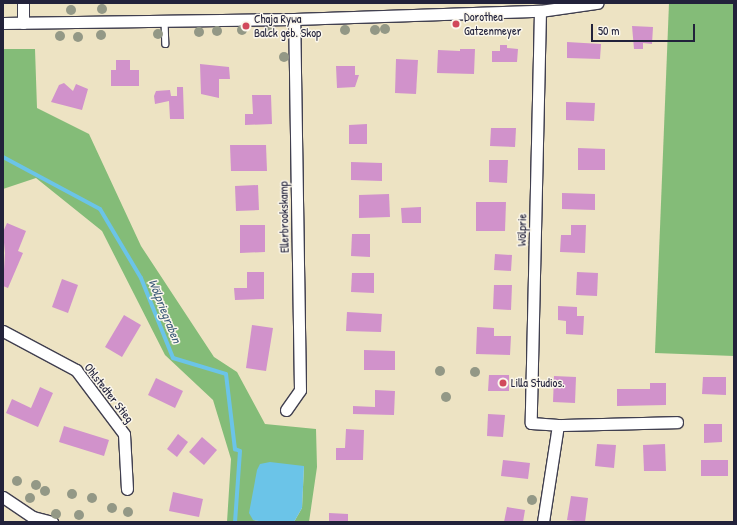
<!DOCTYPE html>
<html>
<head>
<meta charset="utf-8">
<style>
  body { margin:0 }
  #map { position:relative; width:737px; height:525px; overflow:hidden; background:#ede3c3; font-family:"Patrick Hand",sans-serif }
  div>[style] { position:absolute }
  .forest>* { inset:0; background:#84bc78 }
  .water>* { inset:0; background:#6bc4e8 }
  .stream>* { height:4px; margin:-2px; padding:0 2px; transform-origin:2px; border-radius:2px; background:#6bc4e8 }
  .building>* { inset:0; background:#d192cb }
  .roads { filter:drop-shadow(1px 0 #403f4f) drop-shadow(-1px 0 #403f4f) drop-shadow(0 1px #403f4f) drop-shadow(0 -1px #403f4f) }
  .lane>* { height:5.5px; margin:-2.75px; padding:0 2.75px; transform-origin:2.75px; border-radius:2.75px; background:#fff }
  .street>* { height:11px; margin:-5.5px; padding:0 5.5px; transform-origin:5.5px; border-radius:5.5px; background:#fff }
  .trees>* { width:10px; height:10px; margin:-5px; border-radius:50%; background:#939886 }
  .dots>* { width:11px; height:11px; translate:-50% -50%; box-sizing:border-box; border:2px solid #fbf7ec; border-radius:50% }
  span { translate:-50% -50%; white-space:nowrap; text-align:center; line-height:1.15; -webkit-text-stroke:3px #fbf7ec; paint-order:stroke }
  .poi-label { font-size:12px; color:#22223b }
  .left { translate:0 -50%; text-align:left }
  .street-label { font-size:12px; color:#22223b }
  .water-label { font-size:13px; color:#3c5b78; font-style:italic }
  .frame { position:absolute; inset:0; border:4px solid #22223b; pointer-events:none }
  .scale { position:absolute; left:591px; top:24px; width:104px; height:18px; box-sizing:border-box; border:2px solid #22223b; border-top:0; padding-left:5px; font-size:12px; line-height:14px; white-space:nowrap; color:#22223b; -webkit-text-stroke:3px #fbf7ec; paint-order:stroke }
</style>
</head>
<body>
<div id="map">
  <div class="forest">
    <div style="clip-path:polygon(669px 3px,734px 3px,734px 356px,655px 353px)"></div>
    <div style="clip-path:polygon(3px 49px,35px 49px,37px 108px,89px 134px,141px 246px,214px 357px,237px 372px,265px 424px,316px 429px,317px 467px,309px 522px,294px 522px,302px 508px,304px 466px,253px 520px,265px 522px,227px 522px,231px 459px,213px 400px,165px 355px,102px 231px,36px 178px,3px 189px)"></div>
  </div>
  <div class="water">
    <div style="clip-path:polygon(270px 462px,304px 466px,302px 508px,294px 522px,265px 522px,253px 520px,249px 513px,257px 470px,260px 464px)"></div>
  </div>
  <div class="stream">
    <div style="left:3px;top:157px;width:110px;rotate:28.2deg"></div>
    <div style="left:100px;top:209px;width:80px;rotate:59.3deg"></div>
    <div style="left:141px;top:278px;width:86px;rotate:68.2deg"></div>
    <div style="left:173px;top:358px;width:55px;rotate:16.8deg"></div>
    <div style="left:226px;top:374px;width:76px;rotate:83.2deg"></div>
    <div style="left:235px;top:449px;width:5px;rotate:22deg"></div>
    <div style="left:240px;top:451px;width:71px;rotate:94deg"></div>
  </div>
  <div class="building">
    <div style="clip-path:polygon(632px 26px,653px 27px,652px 44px,643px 43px,643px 49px,634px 49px)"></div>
    <div style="clip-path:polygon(567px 42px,601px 44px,600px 59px,567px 58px)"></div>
    <div style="clip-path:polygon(500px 45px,507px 45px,507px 48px,518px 49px,517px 62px,492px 62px,492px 51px,500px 51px)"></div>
    <div style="clip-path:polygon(460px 49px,475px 49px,474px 74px,437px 73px,438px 50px,460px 51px)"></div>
    <div style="clip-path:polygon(396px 59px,418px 60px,416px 94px,395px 93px)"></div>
    <div style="clip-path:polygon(116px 60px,130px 60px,130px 70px,139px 70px,139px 86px,111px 86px,111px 70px,116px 70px)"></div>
    <div style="clip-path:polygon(200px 64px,229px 67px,230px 79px,219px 79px,219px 98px,201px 94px)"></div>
    <div style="clip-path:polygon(336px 66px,355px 66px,355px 75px,359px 75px,355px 87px,337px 88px)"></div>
    <div style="clip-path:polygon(64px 83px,73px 91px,76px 84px,88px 89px,82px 110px,51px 102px,59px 85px)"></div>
    <div style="clip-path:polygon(177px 87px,183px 87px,184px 119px,170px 119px,169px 101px,155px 104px,154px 96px,156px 91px,170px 90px,171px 96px,177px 96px)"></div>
    <div style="clip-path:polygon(252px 95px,271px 95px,272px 124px,245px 125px,245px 114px,253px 114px)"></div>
    <div style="clip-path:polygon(566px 102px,595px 103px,594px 121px,566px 120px)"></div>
    <div style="clip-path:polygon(367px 124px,367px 144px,349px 144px,349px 125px)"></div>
    <div style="clip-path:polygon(491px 128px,516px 128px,515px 147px,490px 146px)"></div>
    <div style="clip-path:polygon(230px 145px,266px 145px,267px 171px,231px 171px)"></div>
    <div style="clip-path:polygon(578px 148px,605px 149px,605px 170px,578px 170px)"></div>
    <div style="clip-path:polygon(489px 160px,508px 160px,507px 183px,489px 182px)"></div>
    <div style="clip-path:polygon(351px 162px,382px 163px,382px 181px,351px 180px)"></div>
    <div style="clip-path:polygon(258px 185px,259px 210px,236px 211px,235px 186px)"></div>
    <div style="clip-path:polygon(562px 193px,595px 194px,595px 210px,562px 209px)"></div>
    <div style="clip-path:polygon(389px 194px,390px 217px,359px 218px,359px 195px)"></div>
    <div style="clip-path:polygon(476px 202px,506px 202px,505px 231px,476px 231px)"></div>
    <div style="clip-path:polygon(421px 207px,421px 223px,402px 223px,401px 208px)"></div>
    <div style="clip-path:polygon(7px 223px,26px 231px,18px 251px,23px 253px,8px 288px,3px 286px,5px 253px,3px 232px)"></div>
    <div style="clip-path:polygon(240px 225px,265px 225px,265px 252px,240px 253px)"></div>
    <div style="clip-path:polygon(571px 225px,586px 225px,585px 253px,560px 252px,561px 235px,571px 235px)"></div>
    <div style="clip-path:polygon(352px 234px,370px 234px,370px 257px,351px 256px)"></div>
    <div style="clip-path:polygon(495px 254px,512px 255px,511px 271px,494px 270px)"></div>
    <div style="clip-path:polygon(247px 272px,264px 272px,264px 299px,235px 300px,234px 288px,247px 288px)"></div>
    <div style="clip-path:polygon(577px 272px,598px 273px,597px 296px,576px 295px)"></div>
    <div style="clip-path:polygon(352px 273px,374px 273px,374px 293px,351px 292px)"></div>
    <div style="clip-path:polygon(62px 279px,78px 285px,68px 313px,52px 307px)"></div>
    <div style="clip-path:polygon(494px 285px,512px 285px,511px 310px,493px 309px)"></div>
    <div style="clip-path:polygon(558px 306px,577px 307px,577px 316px,584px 316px,583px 335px,566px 334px,566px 321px,558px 320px)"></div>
    <div style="clip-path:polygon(347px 312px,382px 314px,381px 332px,346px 331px)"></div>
    <div style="clip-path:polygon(124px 315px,141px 325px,122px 357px,105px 347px)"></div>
    <div style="clip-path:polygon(252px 325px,273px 328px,266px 371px,246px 368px)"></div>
    <div style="clip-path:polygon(477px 327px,494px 328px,494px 336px,511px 336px,510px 355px,476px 354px)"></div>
    <div style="clip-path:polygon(364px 350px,395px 351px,395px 370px,364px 370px)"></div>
    <div style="clip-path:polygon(489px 375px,509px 375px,509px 391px,488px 391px)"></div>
    <div style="clip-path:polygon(554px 376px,576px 377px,575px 403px,553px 402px)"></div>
    <div style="clip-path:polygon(703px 377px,726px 377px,726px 395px,702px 394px)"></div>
    <div style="clip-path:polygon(156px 378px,183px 391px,175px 408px,148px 395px)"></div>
    <div style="clip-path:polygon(650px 383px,666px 383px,666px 405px,617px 406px,617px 389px,650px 389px)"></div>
    <div style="clip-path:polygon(40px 387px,53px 393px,38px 427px,6px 413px,12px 399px,31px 408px)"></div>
    <div style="clip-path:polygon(375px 390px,395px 391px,394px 415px,353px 414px,353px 406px,375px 407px)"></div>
    <div style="clip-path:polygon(488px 414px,505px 415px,503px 437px,487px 436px)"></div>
    <div style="clip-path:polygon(704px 424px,722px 424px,722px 442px,704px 443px)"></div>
    <div style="clip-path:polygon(64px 426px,109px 440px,104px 456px,59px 442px)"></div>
    <div style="clip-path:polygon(346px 429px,364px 430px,363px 460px,336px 460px,336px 448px,345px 448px)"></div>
    <div style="clip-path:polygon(178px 434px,188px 442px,177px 457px,167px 449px)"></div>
    <div style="clip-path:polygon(202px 437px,217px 450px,204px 465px,189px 452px)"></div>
    <div style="clip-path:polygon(597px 444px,616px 445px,614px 468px,595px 466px)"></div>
    <div style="clip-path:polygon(665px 444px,666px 471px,644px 471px,643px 445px)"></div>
    <div style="clip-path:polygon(503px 460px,530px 463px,528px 479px,501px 476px)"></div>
    <div style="clip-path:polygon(701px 460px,728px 460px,728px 476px,701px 476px)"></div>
    <div style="clip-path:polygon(173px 492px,203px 499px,199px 517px,169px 511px)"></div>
    <div style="clip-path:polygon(571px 496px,588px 498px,585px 522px,567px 520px)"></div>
    <div style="clip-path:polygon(507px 507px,525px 510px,523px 522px,504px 522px)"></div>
    <div style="clip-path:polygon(329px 513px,348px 514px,348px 522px,329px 522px)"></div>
  </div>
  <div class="roads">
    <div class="lane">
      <div style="left:165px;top:21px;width:23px;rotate:88deg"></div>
    </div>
    <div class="street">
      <div style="left:23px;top:3px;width:20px;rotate:90deg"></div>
      <div style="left:540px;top:11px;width:412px;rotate:91.3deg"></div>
      <div style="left:531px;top:423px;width:27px;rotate:4deg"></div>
      <div style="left:558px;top:425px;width:98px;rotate:98.8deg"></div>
      <div style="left:3px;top:23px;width:291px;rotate:-0.8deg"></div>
      <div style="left:294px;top:19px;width:246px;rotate:-1.9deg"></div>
      <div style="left:540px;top:11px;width:58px;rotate:-8deg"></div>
      <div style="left:3px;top:331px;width:83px;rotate:28.1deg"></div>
      <div style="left:76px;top:370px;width:80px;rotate:53.1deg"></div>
      <div style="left:124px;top:434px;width:55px;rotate:86.9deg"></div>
      <div style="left:286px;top:410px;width:24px;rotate:-55deg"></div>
      <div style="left:300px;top:390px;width:371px;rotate:-90.9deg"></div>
      <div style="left:558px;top:425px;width:119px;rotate:-1.4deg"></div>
      <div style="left:3px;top:497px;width:36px;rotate:34deg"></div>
      <div style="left:33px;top:517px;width:20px;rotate:15deg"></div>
    </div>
  </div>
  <div class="trees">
    <div style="left:102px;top:9px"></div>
    <div style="left:71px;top:10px"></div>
    <div style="left:385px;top:29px"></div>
    <div style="left:242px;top:30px"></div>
    <div style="left:345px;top:30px"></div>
    <div style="left:375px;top:30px"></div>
    <div style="left:217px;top:31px"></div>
    <div style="left:199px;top:32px"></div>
    <div style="left:269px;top:32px"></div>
    <div style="left:158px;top:34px"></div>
    <div style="left:101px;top:35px"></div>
    <div style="left:60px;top:36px"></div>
    <div style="left:78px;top:37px"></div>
    <div style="left:284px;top:57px"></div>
    <div style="left:440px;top:371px"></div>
    <div style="left:475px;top:372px"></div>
    <div style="left:446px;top:397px"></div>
    <div style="left:17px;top:481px"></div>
    <div style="left:36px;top:485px"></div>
    <div style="left:45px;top:491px"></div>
    <div style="left:72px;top:494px"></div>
    <div style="left:30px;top:498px"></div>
    <div style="left:92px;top:498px"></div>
    <div style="left:532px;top:500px"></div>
    <div style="left:112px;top:508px"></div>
    <div style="left:128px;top:512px"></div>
    <div style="left:56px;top:514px"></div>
    <div style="left:79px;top:515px"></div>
  </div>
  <div class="dots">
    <div style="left:456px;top:24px;background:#d1495b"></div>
    <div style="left:246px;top:26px;background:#d1495b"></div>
    <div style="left:503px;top:383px;background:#d1495b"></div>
  </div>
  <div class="poi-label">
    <span class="left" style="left:464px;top:24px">Dorothea<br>Gatzenmeyer</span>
    <span class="left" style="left:254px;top:26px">Chaja Rywa<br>Balck geb. Skop</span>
    <span class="left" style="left:511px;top:383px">Lilla Studios.</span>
  </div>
  <div class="street-label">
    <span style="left:284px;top:217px;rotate:-91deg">Ellerbrookskamp</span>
    <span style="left:522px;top:230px;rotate:-89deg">Wölprie</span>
    <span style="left:109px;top:393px;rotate:52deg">Ohlstedter Stieg</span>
  </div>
  <div class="water-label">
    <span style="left:165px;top:311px;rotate:68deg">Wölpriegraben</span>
  </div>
  <div class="frame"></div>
  <div class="scale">50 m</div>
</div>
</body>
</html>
